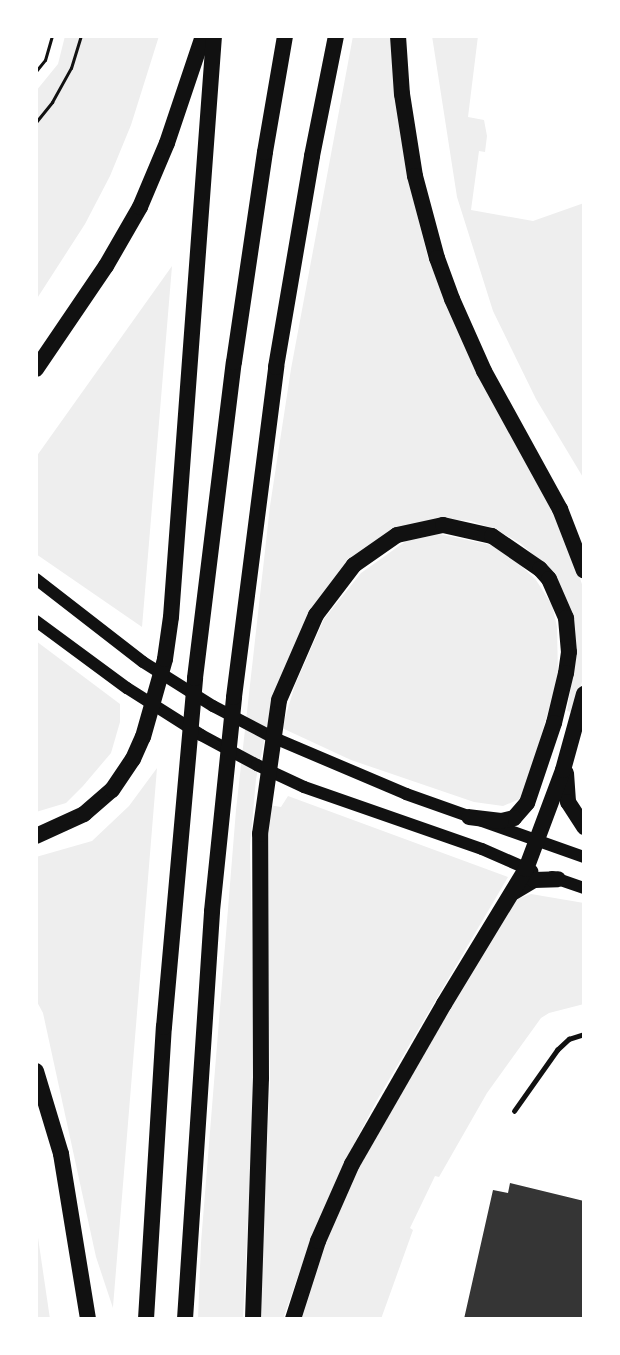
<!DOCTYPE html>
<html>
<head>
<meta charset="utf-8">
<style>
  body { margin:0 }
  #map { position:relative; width:620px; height:1355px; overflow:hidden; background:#fff; font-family:Merriweather,serif }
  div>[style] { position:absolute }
  .green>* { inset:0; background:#eee }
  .building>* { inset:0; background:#353535 }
  .path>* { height:3px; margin:-1.5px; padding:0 1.5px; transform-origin:1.5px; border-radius:1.5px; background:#111 }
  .service>* { height:4.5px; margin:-2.25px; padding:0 2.25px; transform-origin:2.25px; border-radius:2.25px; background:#111 }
  .secondary>* { height:12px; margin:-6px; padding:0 6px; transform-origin:6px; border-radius:6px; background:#111 }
  .motorway>* { height:16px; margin:-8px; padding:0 8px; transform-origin:8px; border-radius:8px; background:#111 }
  span { translate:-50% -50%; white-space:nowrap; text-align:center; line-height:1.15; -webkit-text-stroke:6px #fff; paint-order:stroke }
  .frame { position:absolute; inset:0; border:38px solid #fff; pointer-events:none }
</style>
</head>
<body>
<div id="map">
  <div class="green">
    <div style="clip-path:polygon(65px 36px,159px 36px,131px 125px,110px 176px,85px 224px,36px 300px,36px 91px,58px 64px)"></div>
    <div style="clip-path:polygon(353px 36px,391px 36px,408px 178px,428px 258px,474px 368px,551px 505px,574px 558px,584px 591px,584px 674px,574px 713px,567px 711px,575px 662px,543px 563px,520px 543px,495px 529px,471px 521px,446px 519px,355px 556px,269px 719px,256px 779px,250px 846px,255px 1078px,243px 1319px,198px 1319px,201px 1243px,236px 810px,270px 506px,291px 369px)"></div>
    <div style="clip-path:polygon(432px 36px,478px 36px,468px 117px,484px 120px,487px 136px,485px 152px,479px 151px,471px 210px,533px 221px,584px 203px,584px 479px,536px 399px,493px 311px,457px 197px)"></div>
    <div style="clip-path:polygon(172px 266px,142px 627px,36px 554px,36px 457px)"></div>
    <div style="clip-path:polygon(439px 534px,491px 545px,515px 560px,536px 580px,552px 605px,557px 627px,558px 677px,526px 789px,520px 799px,503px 806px,474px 802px,351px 760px,282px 728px,295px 685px,324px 619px,361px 573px,406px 541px)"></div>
    <div style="clip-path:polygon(36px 641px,120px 704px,120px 722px,111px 753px,83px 786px,66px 803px,36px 812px)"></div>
    <div style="clip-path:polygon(157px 768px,113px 1307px,113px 1308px,96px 1257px,43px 1013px,36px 1000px,36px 857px,92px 841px,129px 806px)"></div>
    <div style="clip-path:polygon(288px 796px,508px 877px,377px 1100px,345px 1161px,311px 1239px,283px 1319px,259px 1319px,270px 1082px,266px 835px,269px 805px,281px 807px)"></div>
    <div style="clip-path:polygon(531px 894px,584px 903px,584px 1004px,549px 1013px,541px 1018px,487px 1093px,439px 1177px,435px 1176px,410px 1228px,413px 1230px,381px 1319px,298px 1319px,325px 1240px,360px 1166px,410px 1072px,517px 899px)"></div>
    <div style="clip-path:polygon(36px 1224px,50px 1319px,36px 1319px)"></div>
  </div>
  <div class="building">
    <div style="clip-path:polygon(510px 1183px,584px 1201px,584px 1319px,464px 1319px,493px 1190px,508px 1193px)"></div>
  </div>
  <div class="path">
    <div style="left:36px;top:71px;width:14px;rotate:-51deg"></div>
    <div style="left:45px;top:60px;width:25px;rotate:-74deg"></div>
    <div style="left:36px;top:122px;width:26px;rotate:-51deg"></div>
    <div style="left:52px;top:102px;width:39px;rotate:-61deg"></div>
    <div style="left:71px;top:68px;width:34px;rotate:-73deg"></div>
  </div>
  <div class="service">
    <div style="left:514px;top:1111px;width:75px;rotate:-54.8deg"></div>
    <div style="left:557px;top:1050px;width:16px;rotate:-43deg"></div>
    <div style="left:569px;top:1039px;width:16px;rotate:-18deg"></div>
  </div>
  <div class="secondary">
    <div style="left:36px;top:579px;width:135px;rotate:37.8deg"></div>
    <div style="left:143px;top:662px;width:83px;rotate:32.2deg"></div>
    <div style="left:213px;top:706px;width:67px;rotate:27.7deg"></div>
    <div style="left:272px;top:737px;width:146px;rotate:23deg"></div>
    <div style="left:406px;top:794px;width:189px;rotate:19.5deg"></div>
    <div style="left:36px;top:621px;width:113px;rotate:36.4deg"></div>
    <div style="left:127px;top:688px;width:88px;rotate:32.4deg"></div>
    <div style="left:201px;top:735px;width:64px;rotate:28.2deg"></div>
    <div style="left:257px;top:765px;width:52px;rotate:25.1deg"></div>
    <div style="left:304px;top:787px;width:188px;rotate:19.2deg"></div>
    <div style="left:482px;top:849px;width:55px;rotate:23.7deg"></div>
    <div style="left:552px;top:877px;width:34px;rotate:19deg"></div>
  </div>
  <div class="motorway">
    <div style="left:398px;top:36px;width:58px;rotate:86.1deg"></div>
    <div style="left:402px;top:94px;width:83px;rotate:81deg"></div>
    <div style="left:415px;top:176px;width:85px;rotate:75deg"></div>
    <div style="left:437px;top:258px;width:44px;rotate:69.9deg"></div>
    <div style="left:452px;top:299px;width:79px;rotate:66deg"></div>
    <div style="left:484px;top:371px;width:158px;rotate:61.2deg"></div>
    <div style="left:560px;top:509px;width:66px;rotate:68.8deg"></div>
    <div style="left:36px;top:369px;width:125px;rotate:-55.8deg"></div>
    <div style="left:106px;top:266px;width:68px;rotate:-60deg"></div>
    <div style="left:140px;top:207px;width:69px;rotate:-67.1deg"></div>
    <div style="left:167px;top:143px;width:113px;rotate:-71.4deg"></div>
    <div style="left:566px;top:773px;width:29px;rotate:86deg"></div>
    <div style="left:568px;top:802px;width:30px;rotate:57deg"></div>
    <div style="left:36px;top:836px;width:53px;rotate:-24.6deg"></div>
    <div style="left:84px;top:814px;width:37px;rotate:-41deg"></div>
    <div style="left:112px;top:790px;width:37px;rotate:-56deg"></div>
    <div style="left:133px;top:759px;width:24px;rotate:-66deg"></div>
    <div style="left:143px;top:737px;width:81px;rotate:-74.2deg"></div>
    <div style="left:165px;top:659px;width:42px;rotate:-81.9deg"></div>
    <div style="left:171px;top:617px;width:583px;rotate:-85.77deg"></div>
    <div style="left:514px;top:892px;width:23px;rotate:-31deg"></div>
    <div style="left:534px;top:880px;width:24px;rotate:-2deg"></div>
    <div style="left:36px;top:1071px;width:87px;rotate:73.2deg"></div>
    <div style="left:61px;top:1154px;width:167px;rotate:80.7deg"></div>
    <div style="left:146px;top:1319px;width:293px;rotate:-86.5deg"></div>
    <div style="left:164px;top:1027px;width:350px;rotate:-84.9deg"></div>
    <div style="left:195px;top:678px;width:318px;rotate:-83deg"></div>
    <div style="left:234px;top:362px;width:212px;rotate:-81.6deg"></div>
    <div style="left:265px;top:152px;width:118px;rotate:-80.2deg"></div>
    <div style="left:185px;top:1319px;width:409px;rotate:-86.2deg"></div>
    <div style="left:212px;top:911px;width:215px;rotate:-84.1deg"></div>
    <div style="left:234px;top:697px;width:333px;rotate:-82.7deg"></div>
    <div style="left:276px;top:367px;width:214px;rotate:-80.3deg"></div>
    <div style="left:312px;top:156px;width:122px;rotate:-78.7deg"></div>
    <div style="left:253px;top:1319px;width:241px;rotate:-88.1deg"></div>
    <div style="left:261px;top:1078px;width:244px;rotate:-90.2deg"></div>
    <div style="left:260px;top:834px;width:135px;rotate:-81.9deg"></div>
    <div style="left:279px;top:700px;width:93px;rotate:-66.5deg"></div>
    <div style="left:316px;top:615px;width:63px;rotate:-52.8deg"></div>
    <div style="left:354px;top:565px;width:52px;rotate:-34.9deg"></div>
    <div style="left:397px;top:535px;width:47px;rotate:-12.3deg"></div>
    <div style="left:443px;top:525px;width:50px;rotate:12.7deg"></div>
    <div style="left:492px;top:536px;width:58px;rotate:34.5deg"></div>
    <div style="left:540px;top:569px;width:13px;rotate:48deg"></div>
    <div style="left:549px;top:579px;width:43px;rotate:66.4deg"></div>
    <div style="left:566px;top:618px;width:34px;rotate:85deg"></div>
    <div style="left:569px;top:652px;width:21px;rotate:98deg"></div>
    <div style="left:566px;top:673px;width:51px;rotate:103.5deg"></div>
    <div style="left:554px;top:723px;width:84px;rotate:108.6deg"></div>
    <div style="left:527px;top:803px;width:20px;rotate:131deg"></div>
    <div style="left:514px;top:818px;width:13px;rotate:167deg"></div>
    <div style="left:501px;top:821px;width:32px;rotate:-173deg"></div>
    <div style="left:293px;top:1319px;width:82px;rotate:-72.2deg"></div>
    <div style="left:318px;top:1241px;width:84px;rotate:-66.2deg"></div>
    <div style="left:352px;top:1164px;width:185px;rotate:-60.1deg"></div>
    <div style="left:444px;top:1004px;width:158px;rotate:-58.7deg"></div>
    <div style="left:526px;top:869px;width:106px;rotate:-69.5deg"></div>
    <div style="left:563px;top:770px;width:79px;rotate:-74.6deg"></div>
  </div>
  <div class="frame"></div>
</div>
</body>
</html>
